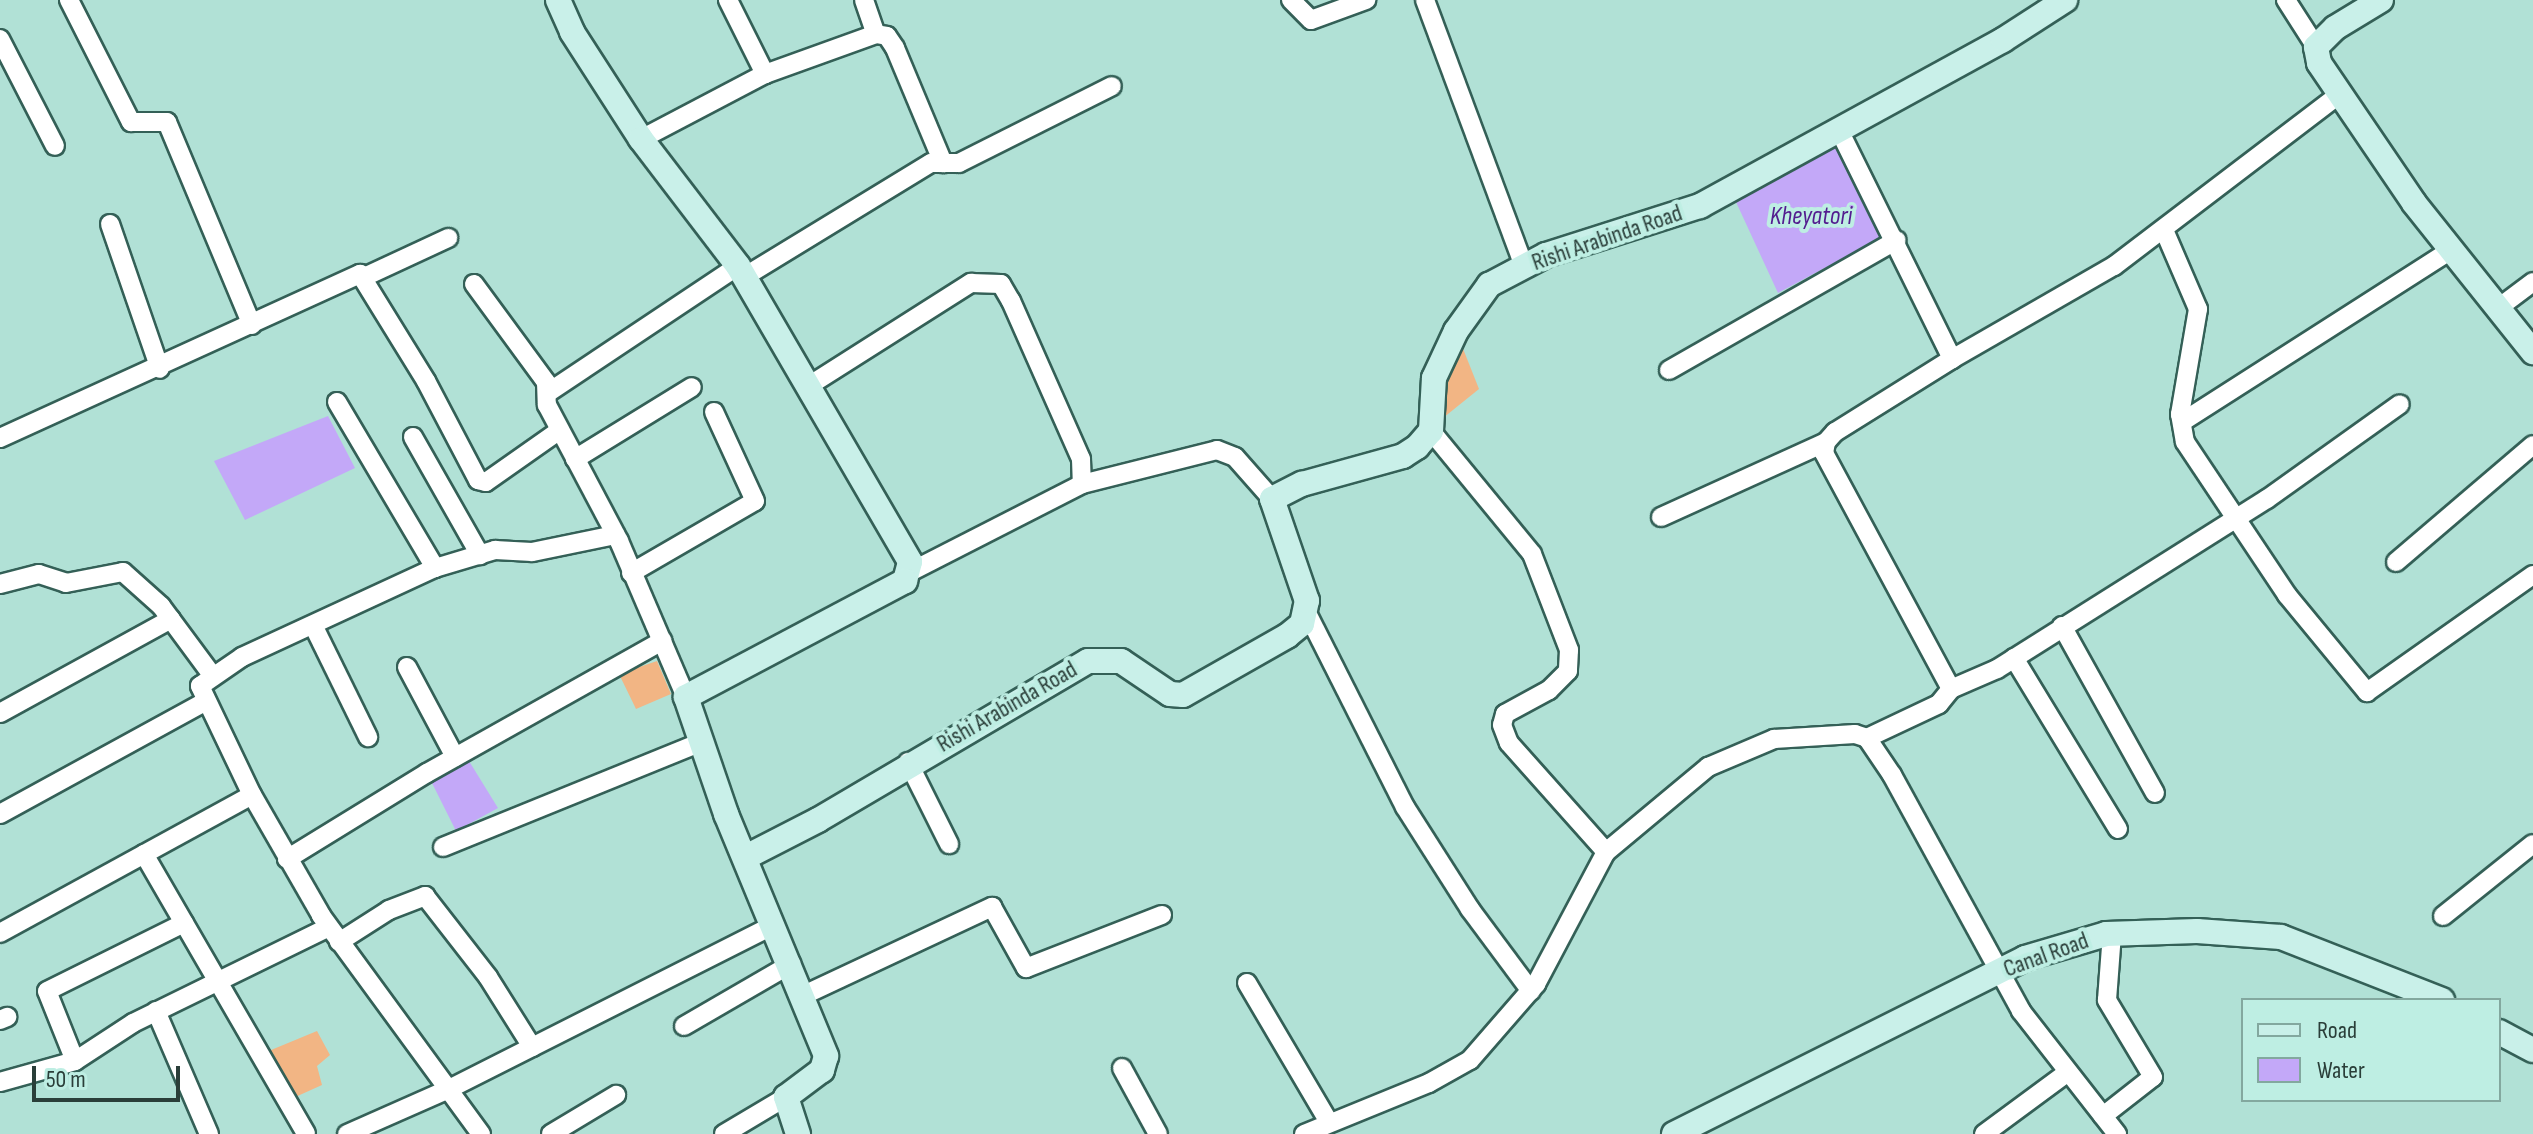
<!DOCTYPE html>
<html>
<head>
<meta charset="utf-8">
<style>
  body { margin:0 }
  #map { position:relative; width:2533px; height:1134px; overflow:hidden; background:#b1e1d6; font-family:"Sofia Sans Condensed",sans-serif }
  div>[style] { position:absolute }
  .green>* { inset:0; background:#f2b584 }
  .water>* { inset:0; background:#c3a8f8 }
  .roads { filter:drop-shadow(2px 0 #346057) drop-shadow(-2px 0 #346057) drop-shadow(0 2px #346057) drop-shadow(0 -2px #346057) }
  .street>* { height:18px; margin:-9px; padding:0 9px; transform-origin:9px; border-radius:9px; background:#fff }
  .secondary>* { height:24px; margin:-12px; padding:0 12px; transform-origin:12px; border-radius:12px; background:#c9f0e9 }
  span { translate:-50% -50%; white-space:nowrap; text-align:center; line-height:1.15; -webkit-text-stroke:8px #beeee3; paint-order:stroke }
  .street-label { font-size:24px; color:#2a3e39 }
  .water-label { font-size:26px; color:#531d8f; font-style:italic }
  .legend { position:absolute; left:2241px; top:998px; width:260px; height:104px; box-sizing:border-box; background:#beeee3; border:2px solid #83a89f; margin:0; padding:10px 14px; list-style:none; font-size:24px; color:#2a3e39 }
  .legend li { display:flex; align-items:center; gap:16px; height:40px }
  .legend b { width:40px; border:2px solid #83a89f }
  .scale { position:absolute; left:32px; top:1066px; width:148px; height:36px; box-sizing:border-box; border:4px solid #2a3e39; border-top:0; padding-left:10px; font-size:24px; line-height:28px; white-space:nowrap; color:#2a3e39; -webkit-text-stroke:6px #beeee3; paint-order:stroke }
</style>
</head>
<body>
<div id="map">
  <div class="green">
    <div style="clip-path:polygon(1458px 336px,1479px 389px,1443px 418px,1434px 378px)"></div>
    <div style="clip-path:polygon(657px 661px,671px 694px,636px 709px,619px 674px)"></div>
    <div style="clip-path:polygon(317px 1031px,330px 1055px,317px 1066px,322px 1085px,282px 1103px,259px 1055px)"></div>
  </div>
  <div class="water">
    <div style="clip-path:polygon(1835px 144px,1884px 236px,1778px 293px,1736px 202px)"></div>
    <div style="clip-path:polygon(328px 416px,355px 468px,245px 520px,214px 461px)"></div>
    <div style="clip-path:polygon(469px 761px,498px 808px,456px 831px,427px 773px)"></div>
  </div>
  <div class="roads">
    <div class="street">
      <div style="left:69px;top:0;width:137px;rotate:63.1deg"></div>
      <div style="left:131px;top:122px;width:36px"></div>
      <div style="left:167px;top:122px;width:220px;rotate:67.3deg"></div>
      <div style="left:728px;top:0;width:83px;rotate:63.4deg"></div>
      <div style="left:864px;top:0;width:36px;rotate:71deg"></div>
      <div style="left:1291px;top:0;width:28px;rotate:45deg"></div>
      <div style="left:1311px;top:20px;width:59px;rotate:-20deg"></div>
      <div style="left:1425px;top:0;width:284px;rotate:69.6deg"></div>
      <div style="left:2286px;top:0;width:56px;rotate:57.4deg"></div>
      <div style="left:0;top:39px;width:120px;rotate:62.8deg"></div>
      <div style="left:1838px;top:128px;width:258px;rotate:63.7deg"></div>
      <div style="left:1952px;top:359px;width:138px;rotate:148deg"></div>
      <div style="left:1835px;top:432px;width:13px;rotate:132deg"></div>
      <div style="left:1826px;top:442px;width:11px;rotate:100deg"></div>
      <div style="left:1824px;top:453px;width:268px;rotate:61.7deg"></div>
      <div style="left:1951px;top:689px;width:19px;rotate:129deg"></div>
      <div style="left:1939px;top:704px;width:80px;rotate:154.7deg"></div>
      <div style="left:641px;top:139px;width:140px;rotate:-27.7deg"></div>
      <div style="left:765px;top:74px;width:118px;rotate:-19.8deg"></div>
      <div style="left:876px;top:34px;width:11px;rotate:10deg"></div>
      <div style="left:887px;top:36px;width:14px;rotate:56deg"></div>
      <div style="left:895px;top:48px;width:125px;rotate:67.3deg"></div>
      <div style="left:110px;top:224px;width:153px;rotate:71deg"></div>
      <div style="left:2164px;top:230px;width:86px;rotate:66.7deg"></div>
      <div style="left:2198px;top:309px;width:107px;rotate:99.7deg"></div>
      <div style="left:2180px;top:414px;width:28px;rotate:80deg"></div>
      <div style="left:2185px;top:442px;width:184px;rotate:56.3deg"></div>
      <div style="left:2287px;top:595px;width:126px;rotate:50.5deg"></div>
      <div style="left:2367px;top:692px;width:203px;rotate:-35.2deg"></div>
      <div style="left:364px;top:277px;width:93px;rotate:-24.9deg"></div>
      <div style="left:744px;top:277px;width:219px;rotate:-31.4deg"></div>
      <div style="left:931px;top:163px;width:28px"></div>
      <div style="left:959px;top:163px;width:171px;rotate:-26.7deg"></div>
      <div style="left:474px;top:284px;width:122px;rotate:53.7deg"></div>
      <div style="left:546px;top:382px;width:23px;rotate:88deg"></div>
      <div style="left:547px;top:405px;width:154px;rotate:62.1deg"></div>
      <div style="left:619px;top:541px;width:170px;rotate:66.8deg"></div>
      <div style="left:2497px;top:309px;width:45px;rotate:-36.9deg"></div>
      <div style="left:1952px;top:359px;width:187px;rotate:-29.9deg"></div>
      <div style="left:2114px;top:266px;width:280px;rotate:-37.3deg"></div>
      <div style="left:1669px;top:370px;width:262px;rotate:-29.7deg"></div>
      <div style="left:810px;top:385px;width:191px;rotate:-32.4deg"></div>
      <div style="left:971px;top:283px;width:30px;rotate:2deg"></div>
      <div style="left:1001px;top:284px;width:20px;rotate:60deg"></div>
      <div style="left:1011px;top:301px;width:173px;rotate:66.1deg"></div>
      <div style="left:1081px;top:459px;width:25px;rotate:88deg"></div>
      <div style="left:1082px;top:484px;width:193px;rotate:152.9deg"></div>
      <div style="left:549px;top:392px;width:227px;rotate:-33.7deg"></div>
      <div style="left:337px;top:402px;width:193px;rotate:59.4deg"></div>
      <div style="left:2182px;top:422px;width:319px;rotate:-32.6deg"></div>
      <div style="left:1431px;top:431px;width:159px;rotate:50.6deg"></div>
      <div style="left:1532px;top:554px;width:103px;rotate:68.9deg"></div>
      <div style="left:1569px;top:650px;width:21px;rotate:93deg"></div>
      <div style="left:1568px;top:671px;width:27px;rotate:135deg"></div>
      <div style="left:1549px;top:690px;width:50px;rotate:151.4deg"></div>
      <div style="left:1505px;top:714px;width:11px;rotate:105deg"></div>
      <div style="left:1502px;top:725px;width:19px;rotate:69deg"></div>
      <div style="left:1509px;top:743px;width:146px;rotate:48.3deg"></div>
      <div style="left:413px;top:437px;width:136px;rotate:60.4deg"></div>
      <div style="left:0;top:438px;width:396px;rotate:-24.5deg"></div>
      <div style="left:360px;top:274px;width:126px;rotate:58.3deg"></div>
      <div style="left:426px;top:381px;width:112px;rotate:62.3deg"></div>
      <div style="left:478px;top:480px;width:8px;rotate:14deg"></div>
      <div style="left:486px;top:482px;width:90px;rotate:-35.1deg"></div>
      <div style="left:575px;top:459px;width:137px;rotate:-31.6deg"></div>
      <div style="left:1082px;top:484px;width:139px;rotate:-14.1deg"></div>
      <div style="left:1217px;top:450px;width:19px;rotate:21deg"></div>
      <div style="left:1235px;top:457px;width:56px;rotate:48.6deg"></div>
      <div style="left:1661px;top:517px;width:181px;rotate:-24.4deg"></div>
      <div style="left:2396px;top:562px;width:180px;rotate:-40.5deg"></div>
      <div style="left:631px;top:573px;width:143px;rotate:-30.1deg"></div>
      <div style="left:755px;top:501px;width:98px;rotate:-114.7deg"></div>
      <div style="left:0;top:584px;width:40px;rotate:-14.4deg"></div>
      <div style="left:39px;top:574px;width:28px;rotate:18deg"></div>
      <div style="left:66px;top:583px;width:58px;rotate:-10.9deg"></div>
      <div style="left:123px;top:572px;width:51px;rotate:41.8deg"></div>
      <div style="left:161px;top:606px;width:86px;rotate:53.5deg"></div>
      <div style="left:1307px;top:613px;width:217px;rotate:63.2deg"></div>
      <div style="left:1405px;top:807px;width:121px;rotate:57.5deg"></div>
      <div style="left:1470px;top:909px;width:102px;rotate:53.4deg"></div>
      <div style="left:313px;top:625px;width:125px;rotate:63.8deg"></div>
      <div style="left:2062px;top:626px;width:191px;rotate:60.9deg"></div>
      <div style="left:2014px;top:658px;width:200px;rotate:58.7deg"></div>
      <div style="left:407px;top:667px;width:102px;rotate:61.9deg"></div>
      <div style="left:1951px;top:689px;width:50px;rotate:-23.5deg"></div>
      <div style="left:1997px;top:669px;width:319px;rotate:-32.2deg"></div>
      <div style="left:2267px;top:499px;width:163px;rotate:-35.5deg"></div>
      <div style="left:0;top:713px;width:195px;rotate:-28.8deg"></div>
      <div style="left:908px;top:762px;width:92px;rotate:63.4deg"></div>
      <div style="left:0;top:814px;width:235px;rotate:-28.7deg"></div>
      <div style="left:443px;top:847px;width:279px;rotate:-22.1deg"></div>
      <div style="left:144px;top:854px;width:323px;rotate:59.9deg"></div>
      <div style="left:287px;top:859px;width:164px;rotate:-31.6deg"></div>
      <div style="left:427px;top:773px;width:270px;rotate:-29.3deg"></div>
      <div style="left:2443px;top:916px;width:115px;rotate:-38.7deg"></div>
      <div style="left:0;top:933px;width:287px;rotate:-28.7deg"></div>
      <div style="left:339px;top:942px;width:59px;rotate:-32.6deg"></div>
      <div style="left:389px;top:910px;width:39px;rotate:-21deg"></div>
      <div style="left:425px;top:896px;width:103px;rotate:52.1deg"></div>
      <div style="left:488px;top:977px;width:83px;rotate:57.8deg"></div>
      <div style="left:1247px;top:983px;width:161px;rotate:59.5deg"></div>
      <div style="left:804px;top:995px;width:208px;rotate:-25.1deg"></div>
      <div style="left:992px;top:907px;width:70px;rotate:60.9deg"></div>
      <div style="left:1026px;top:968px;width:146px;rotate:-21.3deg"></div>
      <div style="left:156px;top:1011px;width:134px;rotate:66.7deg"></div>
      <div style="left:0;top:1020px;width:8px;rotate:-23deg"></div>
      <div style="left:684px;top:1026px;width:124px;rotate:-30.1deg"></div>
      <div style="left:75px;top:1061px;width:75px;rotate:-111.8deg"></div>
      <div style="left:47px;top:991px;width:153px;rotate:-26.4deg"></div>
      <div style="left:1122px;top:1068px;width:75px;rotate:61.4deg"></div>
      <div style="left:0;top:1082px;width:78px;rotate:-15.6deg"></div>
      <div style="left:75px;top:1061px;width:69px;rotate:-33.2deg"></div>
      <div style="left:133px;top:1023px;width:218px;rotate:-26.1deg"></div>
      <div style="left:2103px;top:1116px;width:63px;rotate:-38deg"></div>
      <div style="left:2153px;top:1077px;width:90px;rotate:-120.9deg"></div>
      <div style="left:2107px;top:1000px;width:66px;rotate:-85.7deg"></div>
      <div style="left:347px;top:1134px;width:111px;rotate:-23.8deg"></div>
      <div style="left:449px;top:1089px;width:364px;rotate:-26.8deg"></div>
      <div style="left:481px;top:1134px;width:271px;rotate:-126.2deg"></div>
      <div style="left:321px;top:915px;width:138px;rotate:-119.9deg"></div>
      <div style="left:252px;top:795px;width:121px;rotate:-115.5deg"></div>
      <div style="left:200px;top:686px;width:51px;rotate:-34.6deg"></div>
      <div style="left:242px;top:657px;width:213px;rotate:-24.8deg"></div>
      <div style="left:435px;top:568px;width:63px;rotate:-16.7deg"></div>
      <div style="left:495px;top:550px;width:37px;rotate:3deg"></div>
      <div style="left:532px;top:552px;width:85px;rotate:-11.6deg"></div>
      <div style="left:551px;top:1134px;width:76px;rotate:-31deg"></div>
      <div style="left:724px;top:1134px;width:72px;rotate:-30.8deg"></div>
      <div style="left:1304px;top:1134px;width:135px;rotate:-22.2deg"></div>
      <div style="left:1429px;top:1083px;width:47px;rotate:-29.3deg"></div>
      <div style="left:1470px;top:1060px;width:101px;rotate:-49deg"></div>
      <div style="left:1536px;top:984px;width:149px;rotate:-62.1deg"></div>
      <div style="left:1606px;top:852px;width:133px;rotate:-39.8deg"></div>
      <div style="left:1708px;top:767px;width:72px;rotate:-23deg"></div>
      <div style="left:1774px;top:739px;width:81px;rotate:-3.5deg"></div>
      <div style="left:1855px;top:734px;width:13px;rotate:18deg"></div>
      <div style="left:1867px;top:738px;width:45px;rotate:56deg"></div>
      <div style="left:1892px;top:775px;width:269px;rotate:61.3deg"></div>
      <div style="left:2021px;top:1011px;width:156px;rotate:52deg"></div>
      <div style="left:1984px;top:1134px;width:104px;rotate:-36.4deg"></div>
    </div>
    <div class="secondary">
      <div style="left:558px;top:0;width:35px;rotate:66deg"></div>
      <div style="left:572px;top:32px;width:127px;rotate:57.2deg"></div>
      <div style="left:641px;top:139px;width:160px;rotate:52.6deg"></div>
      <div style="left:738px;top:266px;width:342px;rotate:59.8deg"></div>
      <div style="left:910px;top:562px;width:20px;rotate:105deg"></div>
      <div style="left:905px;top:581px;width:248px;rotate:152.1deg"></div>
      <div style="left:686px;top:697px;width:124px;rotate:71.1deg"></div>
      <div style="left:726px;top:814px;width:262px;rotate:67.5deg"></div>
      <div style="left:826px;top:1056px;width:15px;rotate:106deg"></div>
      <div style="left:822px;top:1070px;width:45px;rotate:143.1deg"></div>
      <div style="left:786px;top:1097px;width:39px;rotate:72deg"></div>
      <div style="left:2381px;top:0;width:54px;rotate:148.7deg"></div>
      <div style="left:2335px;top:28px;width:27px;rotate:135deg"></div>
      <div style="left:2316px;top:47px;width:16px;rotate:79deg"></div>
      <div style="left:2319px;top:63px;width:169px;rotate:55.8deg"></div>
      <div style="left:2414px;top:203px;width:191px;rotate:51.4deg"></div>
      <div style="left:746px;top:857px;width:81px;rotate:-27.2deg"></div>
      <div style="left:818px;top:820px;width:313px;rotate:-30.5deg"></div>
      <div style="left:1088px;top:661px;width:33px"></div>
      <div style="left:1121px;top:661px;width:59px;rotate:34deg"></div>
      <div style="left:1170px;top:694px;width:13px;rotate:4deg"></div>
      <div style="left:1183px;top:695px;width:120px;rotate:-29.6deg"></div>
      <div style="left:1287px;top:636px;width:19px;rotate:-39deg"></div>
      <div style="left:1302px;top:624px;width:24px;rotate:-78deg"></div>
      <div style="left:1307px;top:601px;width:108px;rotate:-108.9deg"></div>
      <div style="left:1272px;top:499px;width:34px;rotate:-27deg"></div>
      <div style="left:1302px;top:484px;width:105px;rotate:-15.5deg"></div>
      <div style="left:1403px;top:456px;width:17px;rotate:-33deg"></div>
      <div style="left:1417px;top:447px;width:21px;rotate:-49deg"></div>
      <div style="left:1431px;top:431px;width:53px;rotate:-86.8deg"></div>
      <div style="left:1434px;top:378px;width:52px;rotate:-64.9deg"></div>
      <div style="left:1456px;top:331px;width:57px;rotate:-54.3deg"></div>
      <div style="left:1489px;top:285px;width:64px;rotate:-27.8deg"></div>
      <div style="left:1546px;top:255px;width:162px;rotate:-17.7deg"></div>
      <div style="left:1700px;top:206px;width:345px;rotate:-28.7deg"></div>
      <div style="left:2003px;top:40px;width:74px;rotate:-32.8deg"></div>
      <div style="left:2499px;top:1032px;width:38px;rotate:28deg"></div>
      <div style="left:1674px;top:1134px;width:393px;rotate:-26.6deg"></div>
      <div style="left:2025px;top:958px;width:84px;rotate:-16.5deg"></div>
      <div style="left:2106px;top:934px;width:91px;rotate:-1.9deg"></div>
      <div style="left:2197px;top:931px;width:84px;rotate:4.1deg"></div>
      <div style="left:2281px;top:937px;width:173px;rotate:21.4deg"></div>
    </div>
  </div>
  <div class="street-label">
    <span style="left:1607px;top:238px;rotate:-19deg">Rishi Arabinda Road</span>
    <span style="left:1007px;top:707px;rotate:-30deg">Rishi Arabinda Road</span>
    <span style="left:2046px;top:955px;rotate:-20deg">Canal Road</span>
  </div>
  <div class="water-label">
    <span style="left:1811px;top:217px">Kheyatori</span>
  </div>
  <ul class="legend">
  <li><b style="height:10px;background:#c9f0e9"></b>Road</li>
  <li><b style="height:22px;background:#c3a8f8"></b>Water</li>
  </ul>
  <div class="scale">50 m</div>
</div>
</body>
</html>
